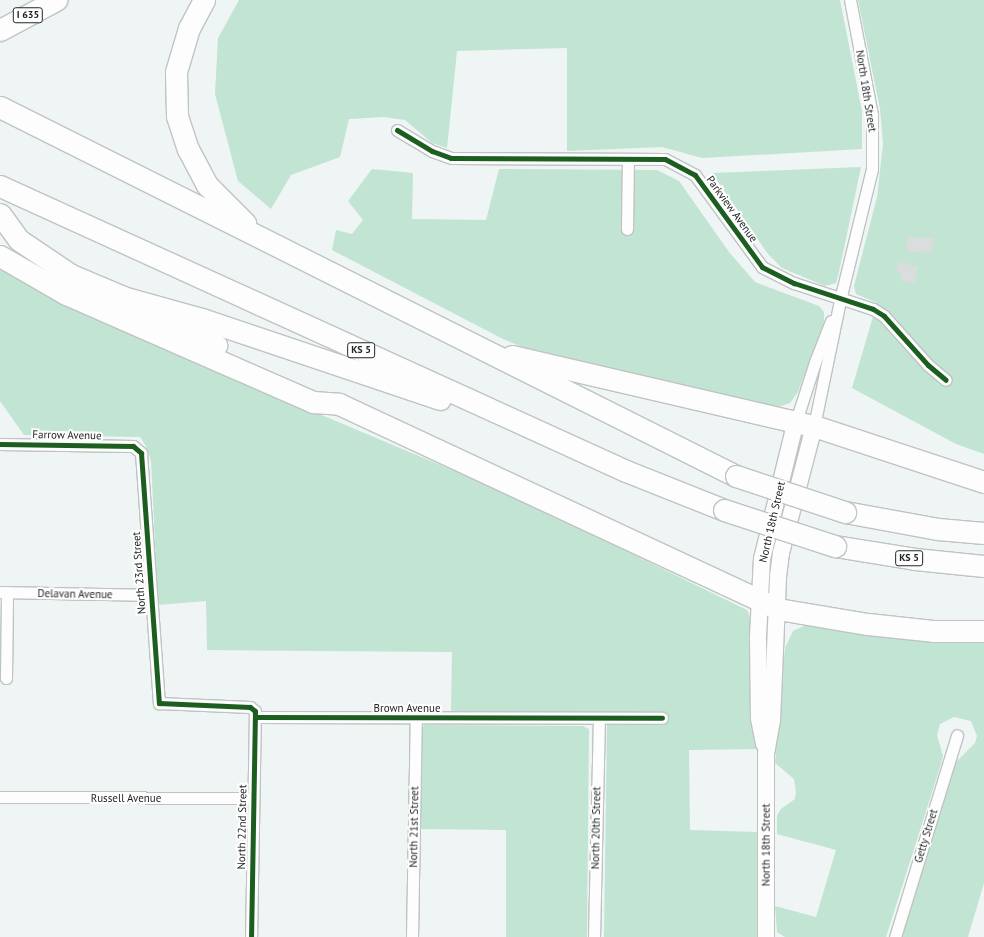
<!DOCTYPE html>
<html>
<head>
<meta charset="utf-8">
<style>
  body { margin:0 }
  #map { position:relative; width:984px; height:937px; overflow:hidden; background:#eff4f5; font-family:"PT Sans",sans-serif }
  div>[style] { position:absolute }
  .green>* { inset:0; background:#c1e4d3 }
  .building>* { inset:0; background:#d9dddd }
  .roads { filter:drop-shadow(1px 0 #bfc3c4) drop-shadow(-1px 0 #bfc3c4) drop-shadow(0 1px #bfc3c4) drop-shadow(0 -1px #bfc3c4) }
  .street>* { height:11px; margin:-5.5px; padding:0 5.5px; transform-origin:5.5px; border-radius:5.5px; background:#fdfdfe }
  .secondary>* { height:16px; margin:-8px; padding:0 8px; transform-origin:8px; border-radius:8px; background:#fdfdfe }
  .highway>* { height:21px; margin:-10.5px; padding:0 10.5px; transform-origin:10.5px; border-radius:10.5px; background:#fdfdfe }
  .bridges { filter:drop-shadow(1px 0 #bfc3c4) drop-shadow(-1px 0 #bfc3c4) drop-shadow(0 1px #bfc3c4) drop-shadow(0 -1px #bfc3c4) }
  .highway-bridge>* { height:21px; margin:-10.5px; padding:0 10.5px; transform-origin:10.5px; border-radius:10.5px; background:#fdfdfe }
  .cycleway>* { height:5px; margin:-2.5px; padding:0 2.5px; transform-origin:2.5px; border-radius:2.5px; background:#1b5e20 }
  span { translate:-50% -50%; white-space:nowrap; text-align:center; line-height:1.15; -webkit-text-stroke:4px #fff; paint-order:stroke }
  .shield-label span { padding:1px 3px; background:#fff; border:1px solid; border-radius:3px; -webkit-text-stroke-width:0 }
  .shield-label { font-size:10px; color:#212425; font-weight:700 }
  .street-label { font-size:11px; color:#212425 }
</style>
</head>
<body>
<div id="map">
  <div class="green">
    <div style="clip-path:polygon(239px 0,840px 0,862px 111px,862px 149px,702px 158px,662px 147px,567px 151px,567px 48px,457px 51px,447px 148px,432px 143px,405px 120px,384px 117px,349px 119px,340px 157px,291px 175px,271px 209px,238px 181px,215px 94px,218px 38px)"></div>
    <div style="clip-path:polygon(858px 0,984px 0,984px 454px,956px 444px,852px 388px,877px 303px,856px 294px,854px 286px,877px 197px,883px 144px,880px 109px)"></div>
    <div style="clip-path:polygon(861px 167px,839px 272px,836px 283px,825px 286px,782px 268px,768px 254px,712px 173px)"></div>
    <div style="clip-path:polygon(372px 169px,413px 173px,412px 219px,486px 220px,499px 169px,657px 170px,679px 181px,729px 252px,755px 282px,819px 306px,824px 312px,824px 322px,798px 392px,790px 403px,778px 407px,536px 353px,503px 339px,332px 250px,336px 230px,352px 234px,363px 220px,348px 201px)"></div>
    <div style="clip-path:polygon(0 265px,253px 386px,509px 494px,747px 610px,752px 621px,758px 749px,689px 750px,690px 830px,758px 832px,757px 937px,604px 937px,607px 723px,667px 724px,668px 713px,451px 712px,452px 652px,207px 650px,206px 601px,158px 605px,151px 461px,146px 446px,140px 437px,24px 435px,0 401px)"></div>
    <div style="clip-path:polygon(811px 623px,984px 637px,984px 883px,968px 937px,900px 937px,956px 762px,975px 743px,977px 736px,971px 721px,954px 717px,940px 724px,937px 735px,943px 756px,941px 764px,886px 937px,785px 937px,777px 932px,775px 906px,816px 917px,836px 850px,777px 834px,777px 815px,781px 809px,795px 799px,796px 792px,794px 779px,775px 763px,785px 648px,793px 631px)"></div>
    <div style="clip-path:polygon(425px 725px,583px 726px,589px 729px,587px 937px,506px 937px,506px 830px,420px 829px,422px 728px)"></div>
  </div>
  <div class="building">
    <div style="clip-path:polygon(907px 237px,933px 238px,932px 253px,907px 252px)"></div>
    <div style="clip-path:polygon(899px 262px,918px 267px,914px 284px,901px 280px,902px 274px,896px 272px)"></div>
  </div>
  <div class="roads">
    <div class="street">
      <div style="left:397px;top:130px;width:41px;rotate:31deg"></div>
      <div style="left:432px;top:151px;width:20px;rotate:20deg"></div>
      <div style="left:451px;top:158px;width:214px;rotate:0.3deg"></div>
      <div style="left:665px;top:159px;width:34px;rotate:28deg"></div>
      <div style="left:695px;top:175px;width:114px;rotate:53.9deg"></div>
      <div style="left:762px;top:267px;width:36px;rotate:27deg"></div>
      <div style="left:794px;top:283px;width:83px;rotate:18.2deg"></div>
      <div style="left:873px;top:309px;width:13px;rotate:32deg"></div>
      <div style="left:884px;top:316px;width:66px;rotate:48.1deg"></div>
      <div style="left:928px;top:365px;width:23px;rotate:40deg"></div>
      <div style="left:627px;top:229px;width:70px;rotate:-89.2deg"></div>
      <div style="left:796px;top:421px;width:62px;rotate:-72.1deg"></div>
      <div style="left:815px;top:362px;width:44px;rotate:-68.7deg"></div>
      <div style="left:814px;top:426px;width:129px;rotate:-78.3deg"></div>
      <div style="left:840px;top:300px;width:135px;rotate:-76.3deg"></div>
      <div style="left:872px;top:169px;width:54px;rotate:-90deg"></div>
      <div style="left:872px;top:115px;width:117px;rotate:-100.8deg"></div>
      <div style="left:0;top:444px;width:133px;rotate:0.9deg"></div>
      <div style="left:133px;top:446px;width:11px;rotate:41deg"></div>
      <div style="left:141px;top:453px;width:251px;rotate:85.9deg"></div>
      <div style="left:159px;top:703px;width:91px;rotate:2.5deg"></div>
      <div style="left:250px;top:707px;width:6px;rotate:39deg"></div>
      <div style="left:255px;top:711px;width:226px;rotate:91deg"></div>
      <div style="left:0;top:592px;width:151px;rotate:1.1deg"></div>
      <div style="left:6px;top:678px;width:86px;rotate:-89.3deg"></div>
      <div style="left:255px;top:717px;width:407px;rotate:0.1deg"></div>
      <div style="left:0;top:797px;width:252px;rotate:0.2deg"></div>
      <div style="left:412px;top:937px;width:219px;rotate:-89deg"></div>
      <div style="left:594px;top:937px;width:218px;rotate:-88.7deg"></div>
      <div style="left:895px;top:937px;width:211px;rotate:-72.9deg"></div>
    </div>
    <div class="secondary">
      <div style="left:764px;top:744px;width:25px;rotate:-101deg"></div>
      <div style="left:759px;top:719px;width:82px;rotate:-90.7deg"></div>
      <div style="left:758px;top:637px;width:78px;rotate:-87.1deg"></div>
      <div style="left:762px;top:559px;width:142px;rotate:-76.2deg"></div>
      <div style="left:766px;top:937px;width:183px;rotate:-90deg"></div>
      <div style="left:766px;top:754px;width:34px;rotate:-80deg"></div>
      <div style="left:772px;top:721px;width:144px;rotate:-87.6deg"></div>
      <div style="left:778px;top:577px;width:24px;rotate:-83deg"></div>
      <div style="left:781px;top:553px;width:131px;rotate:-75.4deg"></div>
    </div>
    <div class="highway">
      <div style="left:204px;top:0;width:32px;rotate:118deg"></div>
      <div style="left:189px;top:28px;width:46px;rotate:106.5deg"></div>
      <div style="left:176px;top:72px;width:44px;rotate:88.7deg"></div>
      <div style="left:177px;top:116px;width:35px;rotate:72deg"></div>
      <div style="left:188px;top:149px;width:41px;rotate:62.2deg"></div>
      <div style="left:207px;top:185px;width:54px;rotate:45deg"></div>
      <div style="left:0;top:30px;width:64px;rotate:-28.2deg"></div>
      <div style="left:0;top:107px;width:823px;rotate:26.63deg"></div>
      <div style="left:0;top:186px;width:688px;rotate:24.48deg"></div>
      <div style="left:626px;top:471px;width:105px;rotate:21.7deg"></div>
      <div style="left:0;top:214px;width:32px;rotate:54deg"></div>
      <div style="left:19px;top:240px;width:63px;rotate:33.9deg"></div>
      <div style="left:71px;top:275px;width:56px;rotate:22.9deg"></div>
      <div style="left:123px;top:297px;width:105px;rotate:27.3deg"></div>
      <div style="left:0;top:256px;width:76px;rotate:29.9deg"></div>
      <div style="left:66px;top:294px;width:270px;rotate:23.6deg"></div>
      <div style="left:313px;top:402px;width:26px;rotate:4deg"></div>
      <div style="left:339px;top:404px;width:485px;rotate:25deg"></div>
      <div style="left:778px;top:609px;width:91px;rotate:9.5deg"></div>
      <div style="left:868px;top:624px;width:65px;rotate:6.1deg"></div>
      <div style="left:933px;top:631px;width:51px"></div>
      <div style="left:123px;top:297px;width:82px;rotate:15.6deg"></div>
      <div style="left:202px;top:319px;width:251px;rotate:18.6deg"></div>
      <div style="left:512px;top:356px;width:310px;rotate:13.1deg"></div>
      <div style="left:814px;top:426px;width:179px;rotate:18.2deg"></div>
      <div style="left:845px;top:512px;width:95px;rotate:10.4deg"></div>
      <div style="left:938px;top:529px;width:46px;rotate:5deg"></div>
      <div style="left:835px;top:546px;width:81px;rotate:9.2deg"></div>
      <div style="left:915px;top:559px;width:69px;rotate:5.8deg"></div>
    </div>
  </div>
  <div class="bridges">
    <div class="highway-bridge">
      <div style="left:736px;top:476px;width:115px;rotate:18.3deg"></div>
      <div style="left:724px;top:510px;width:117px;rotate:18deg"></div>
    </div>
  </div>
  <div class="cycleway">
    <div style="left:397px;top:130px;width:41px;rotate:31deg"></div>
    <div style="left:432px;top:151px;width:20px;rotate:20deg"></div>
    <div style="left:451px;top:158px;width:214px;rotate:0.3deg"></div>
    <div style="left:665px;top:159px;width:34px;rotate:28deg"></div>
    <div style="left:695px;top:175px;width:114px;rotate:53.9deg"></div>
    <div style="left:762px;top:267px;width:36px;rotate:27deg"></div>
    <div style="left:794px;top:283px;width:83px;rotate:18.2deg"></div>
    <div style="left:873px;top:309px;width:13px;rotate:32deg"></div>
    <div style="left:884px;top:316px;width:66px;rotate:48.1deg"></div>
    <div style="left:928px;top:365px;width:23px;rotate:40deg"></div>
    <div style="left:0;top:444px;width:133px;rotate:0.9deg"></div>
    <div style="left:133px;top:446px;width:11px;rotate:41deg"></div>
    <div style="left:141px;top:453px;width:251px;rotate:85.9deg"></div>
    <div style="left:159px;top:703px;width:91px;rotate:2.5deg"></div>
    <div style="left:250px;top:707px;width:6px;rotate:39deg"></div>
    <div style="left:255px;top:711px;width:226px;rotate:91deg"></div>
    <div style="left:255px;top:717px;width:407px;rotate:0.1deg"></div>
  </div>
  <div class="shield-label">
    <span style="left:28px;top:15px">I 635</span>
    <span style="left:361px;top:350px">KS 5</span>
    <span style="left:909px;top:558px">KS 5</span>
  </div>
  <div class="street-label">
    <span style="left:866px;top:91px;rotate:81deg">North 18th Street</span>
    <span style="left:732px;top:209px;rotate:54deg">Parkview Avenue</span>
    <span style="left:67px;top:435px;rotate:1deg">Farrow Avenue</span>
    <span style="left:772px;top:522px;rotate:-77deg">North 18th Street</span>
    <span style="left:139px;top:573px;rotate:-94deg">North 23rd Street</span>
    <span style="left:75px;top:594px;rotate:1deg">Delavan Avenue</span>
    <span style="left:407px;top:708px">Brown Avenue</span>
    <span style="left:126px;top:798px">Russell Avenue</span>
    <span style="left:242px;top:827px;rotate:-89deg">North 22nd Street</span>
    <span style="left:414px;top:827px;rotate:-89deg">North 21st Street</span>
    <span style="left:596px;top:828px;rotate:-89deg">North 20th Street</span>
    <span style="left:926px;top:836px;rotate:-73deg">Getty Street</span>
    <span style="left:766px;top:845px;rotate:-90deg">North 18th Street</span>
  </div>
</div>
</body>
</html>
